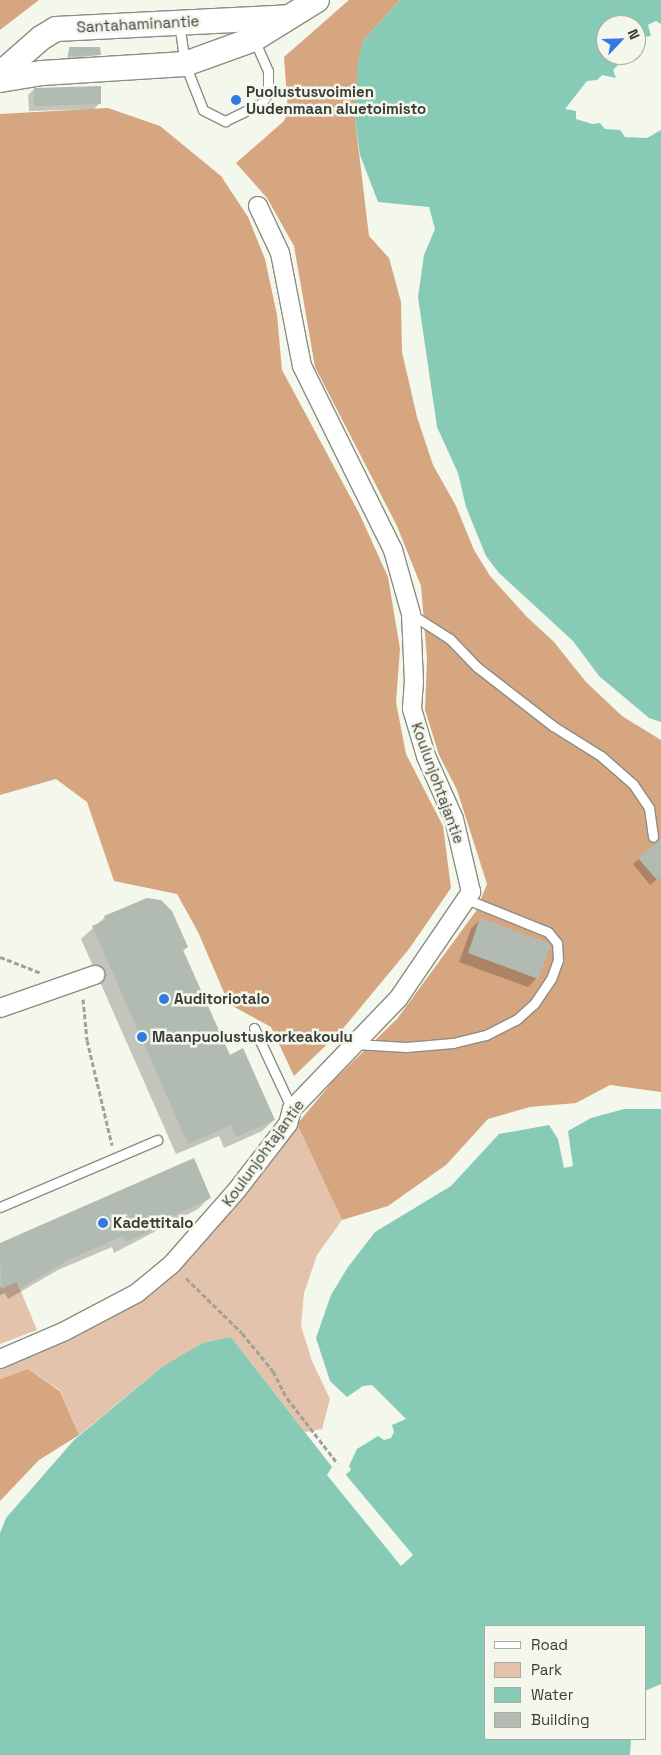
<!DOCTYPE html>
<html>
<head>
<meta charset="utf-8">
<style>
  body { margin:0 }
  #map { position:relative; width:661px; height:1755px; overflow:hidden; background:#f4f7ec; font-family:"Space Grotesk",sans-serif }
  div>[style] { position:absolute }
  .green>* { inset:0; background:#e3c3ab }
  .forest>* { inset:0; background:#d6a681 }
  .water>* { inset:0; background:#87cbb7 }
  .pier>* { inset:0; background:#f4f7ec }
  .shadow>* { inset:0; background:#0003 }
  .building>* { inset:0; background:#b2bbb2 }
  .path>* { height:3px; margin-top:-1.5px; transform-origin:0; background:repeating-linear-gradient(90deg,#a0a29a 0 5px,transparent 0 7.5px) }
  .roads { filter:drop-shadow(1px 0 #8b8d83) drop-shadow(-1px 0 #8b8d83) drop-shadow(0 1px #8b8d83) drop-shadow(0 -1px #8b8d83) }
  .lane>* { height:9px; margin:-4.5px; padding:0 4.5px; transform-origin:4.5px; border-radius:4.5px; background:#fff }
  .street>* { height:18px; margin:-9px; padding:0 9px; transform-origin:9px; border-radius:9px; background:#fff }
  .secondary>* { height:24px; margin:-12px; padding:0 12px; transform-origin:12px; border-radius:12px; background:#fff }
  .dots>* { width:14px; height:14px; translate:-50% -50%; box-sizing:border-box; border:2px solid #f4f7ec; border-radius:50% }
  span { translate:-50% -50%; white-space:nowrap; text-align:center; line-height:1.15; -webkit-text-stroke:5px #f4f7ec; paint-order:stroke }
  .street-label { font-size:15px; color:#3b3c37 }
  .poi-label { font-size:15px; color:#3b3c37; font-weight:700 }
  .left { translate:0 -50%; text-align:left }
  .legend { position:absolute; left:484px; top:1625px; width:162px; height:115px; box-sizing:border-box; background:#f4f7ec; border:1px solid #aaaca4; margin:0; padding:6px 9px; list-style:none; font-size:15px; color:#3b3c37 }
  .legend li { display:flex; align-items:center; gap:10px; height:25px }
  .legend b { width:25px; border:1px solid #aaaca4 }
  .north { position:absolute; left:596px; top:15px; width:50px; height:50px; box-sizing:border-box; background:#f4f7ec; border:1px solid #aaaca4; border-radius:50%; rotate:66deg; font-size:14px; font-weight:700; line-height:20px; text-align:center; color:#3b3c37 }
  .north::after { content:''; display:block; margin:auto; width:18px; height:22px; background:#3478e5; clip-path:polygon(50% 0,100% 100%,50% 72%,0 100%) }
</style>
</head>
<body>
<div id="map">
  <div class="green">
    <div style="clip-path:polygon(297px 1124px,342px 1220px,317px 1255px,304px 1293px,301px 1326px,312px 1361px,330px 1399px,322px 1429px,305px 1432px,231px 1337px,162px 1367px,79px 1435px,60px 1390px,28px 1369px,0 1379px,0 1365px,140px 1301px,167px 1281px,197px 1251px)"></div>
    <div style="clip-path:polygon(17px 1282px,37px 1330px,0 1344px,0 1287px)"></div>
  </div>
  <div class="forest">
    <div style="clip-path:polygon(0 0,39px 0,0 30px)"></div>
    <div style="clip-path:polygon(349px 0,400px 0,363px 41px,355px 119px,369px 236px,389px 258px,401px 302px,402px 352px,417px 417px,433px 465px,456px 506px,474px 550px,490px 576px,527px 617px,554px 642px,586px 682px,622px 716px,661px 740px,661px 1092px,610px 1085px,576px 1103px,530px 1107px,488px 1119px,446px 1165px,388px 1206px,342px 1220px,297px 1124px,334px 1080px,397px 1019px,476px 911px,487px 884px,457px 790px,439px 755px,425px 710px,427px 659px,421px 586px,397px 526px,315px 367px,294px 246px,267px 198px,236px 163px,284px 121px,288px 113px,284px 57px)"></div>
    <div style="clip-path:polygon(108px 108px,160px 126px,221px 176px,248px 217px,265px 259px,277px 315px,282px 370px,359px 513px,388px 577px,400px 649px,396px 702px,406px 754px,443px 826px,451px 888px,409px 949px,341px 1031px,294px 1076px,271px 1027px,229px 1004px,198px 932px,177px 894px,114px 881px,87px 802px,56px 779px,0 795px,0 114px)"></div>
    <div style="clip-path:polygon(28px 1369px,60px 1391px,79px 1435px,39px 1460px,0 1501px,0 1379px)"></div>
  </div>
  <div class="water">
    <div style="clip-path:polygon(400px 0,661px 0,661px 24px,656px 21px,648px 25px,651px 36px,645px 37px,646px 45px,636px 41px,636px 25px,606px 25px,606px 55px,616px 55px,620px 63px,613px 70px,616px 78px,602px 75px,597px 80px,587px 81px,565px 109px,576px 111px,576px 119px,592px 124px,600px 123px,605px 129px,620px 130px,625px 137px,647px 138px,661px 130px,661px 722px,649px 718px,599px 676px,573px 641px,499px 573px,486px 556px,466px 507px,458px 473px,437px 427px,418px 297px,424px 255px,435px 229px,429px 207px,378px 202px,360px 155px,355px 119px,358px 62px,363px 41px)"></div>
    <div style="clip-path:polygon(624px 1109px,661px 1109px,661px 1684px,645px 1691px,645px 1626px,485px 1626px,485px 1739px,631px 1739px,630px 1755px,0 1755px,0 1533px,6px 1518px,74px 1440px,162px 1367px,203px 1343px,231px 1337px,332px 1467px,344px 1476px,351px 1470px,349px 1466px,357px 1449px,378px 1436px,384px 1440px,391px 1438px,394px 1432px,392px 1425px,406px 1419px,372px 1385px,363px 1386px,347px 1397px,330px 1381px,316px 1338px,331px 1295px,348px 1267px,375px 1232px,451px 1186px,499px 1134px,549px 1125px,558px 1139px,564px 1168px,573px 1166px,568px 1131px,591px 1118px)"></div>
  </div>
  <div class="pier">
    <div style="clip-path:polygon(332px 1467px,346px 1475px,413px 1555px,401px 1566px,327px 1475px)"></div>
  </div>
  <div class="shadow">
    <div style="clip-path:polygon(69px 49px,99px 55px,67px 59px)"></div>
    <div style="clip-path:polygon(34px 89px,100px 103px,94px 109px,29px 111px,28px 95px)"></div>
    <div style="clip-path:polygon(661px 841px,661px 876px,650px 885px,633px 864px)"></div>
    <div style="clip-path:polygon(105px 917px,187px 947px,183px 951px,229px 1056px,274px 1120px,262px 1131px,224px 1148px,219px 1136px,176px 1154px,81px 939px)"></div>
    <div style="clip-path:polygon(480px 920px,537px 978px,528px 987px,459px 962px,471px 929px)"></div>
    <div style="clip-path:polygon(194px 1160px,210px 1197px,198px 1209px,114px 1253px,112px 1247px,58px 1270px,8px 1299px,5px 1293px,0 1295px,0 1244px)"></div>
  </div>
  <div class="building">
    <div style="clip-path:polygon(69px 47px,100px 47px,101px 55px,69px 56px)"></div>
    <div style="clip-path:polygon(101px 86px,101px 104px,34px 106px,34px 88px)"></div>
    <div style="clip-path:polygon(661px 839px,661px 877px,657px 880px,638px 858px)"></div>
    <div style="clip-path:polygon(147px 898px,161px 900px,172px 911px,188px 947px,183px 950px,230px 1055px,243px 1048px,275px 1120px,236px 1137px,231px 1125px,188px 1144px,92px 926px,106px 920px,104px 916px)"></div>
    <div style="clip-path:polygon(480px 918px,551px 944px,538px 979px,468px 953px)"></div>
    <div style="clip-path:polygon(194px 1158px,211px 1198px,160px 1222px,162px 1224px,145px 1234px,126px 1242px,123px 1236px,70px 1259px,20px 1289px,17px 1282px,1px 1289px,0 1243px)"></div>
  </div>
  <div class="path">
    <div style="left:0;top:957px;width:44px;rotate:21.3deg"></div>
    <div style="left:83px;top:999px;width:41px;rotate:84.4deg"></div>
    <div style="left:87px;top:1040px;width:108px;rotate:76.6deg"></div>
    <div style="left:186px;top:1278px;width:78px;rotate:44.5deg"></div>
    <div style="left:242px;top:1333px;width:49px;rotate:50.8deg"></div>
    <div style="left:273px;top:1371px;width:30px;rotate:63deg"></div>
    <div style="left:287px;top:1398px;width:83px;rotate:52.3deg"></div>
  </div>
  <div class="roads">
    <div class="lane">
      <div style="left:179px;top:23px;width:41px;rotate:81.7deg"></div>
      <div style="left:185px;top:64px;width:49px;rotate:68.6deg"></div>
      <div style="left:203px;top:110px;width:25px;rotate:27deg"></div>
      <div style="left:225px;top:121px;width:41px;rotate:-25.9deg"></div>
      <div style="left:262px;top:103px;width:12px;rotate:-59deg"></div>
      <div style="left:268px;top:93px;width:22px;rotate:-90deg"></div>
      <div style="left:268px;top:71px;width:35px;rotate:-114deg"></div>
      <div style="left:411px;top:614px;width:46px;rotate:32.7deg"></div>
      <div style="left:450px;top:639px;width:39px;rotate:46deg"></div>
      <div style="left:477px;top:667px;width:96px;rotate:37.8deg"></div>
      <div style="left:553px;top:726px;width:57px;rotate:32deg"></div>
      <div style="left:601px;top:756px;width:43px;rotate:41.2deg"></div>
      <div style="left:633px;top:784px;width:29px;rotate:56deg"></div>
      <div style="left:649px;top:808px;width:29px;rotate:82deg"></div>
      <div style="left:254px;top:1028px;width:89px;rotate:64.9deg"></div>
      <div style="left:355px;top:1044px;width:51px;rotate:3.4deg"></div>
      <div style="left:406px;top:1047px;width:47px;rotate:-4.9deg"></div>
      <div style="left:453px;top:1043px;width:34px;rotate:-14deg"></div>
      <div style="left:486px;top:1035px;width:34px;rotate:-27deg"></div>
      <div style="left:516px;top:1020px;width:24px;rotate:-42deg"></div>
      <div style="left:534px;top:1004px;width:30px;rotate:-56deg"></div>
      <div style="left:551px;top:979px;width:20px;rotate:-70deg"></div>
      <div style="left:558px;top:960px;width:17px;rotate:-93deg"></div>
      <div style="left:557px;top:943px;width:14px;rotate:-129deg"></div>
      <div style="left:548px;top:932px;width:88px;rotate:-158.1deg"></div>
      <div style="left:0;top:1207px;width:171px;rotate:-23.1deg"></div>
    </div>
    <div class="street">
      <div style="left:0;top:1008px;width:101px;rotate:-19.2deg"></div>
      <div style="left:0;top:1359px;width:71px;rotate:-23.3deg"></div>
      <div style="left:65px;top:1331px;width:81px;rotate:-27.8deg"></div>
      <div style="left:137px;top:1293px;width:45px;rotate:-39.6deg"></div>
      <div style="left:172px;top:1264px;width:98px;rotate:-48.7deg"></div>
      <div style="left:237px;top:1190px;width:83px;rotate:-52.3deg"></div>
      <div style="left:288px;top:1124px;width:16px;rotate:-75deg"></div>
      <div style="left:292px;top:1109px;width:153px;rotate:-46.1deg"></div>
      <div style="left:398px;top:999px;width:130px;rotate:-55.7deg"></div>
      <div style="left:471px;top:892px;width:75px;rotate:-103.1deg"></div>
      <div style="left:454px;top:819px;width:69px;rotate:-114deg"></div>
      <div style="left:426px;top:756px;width:49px;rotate:-106.6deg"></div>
      <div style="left:412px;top:709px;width:27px;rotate:-86deg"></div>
      <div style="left:414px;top:682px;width:68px;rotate:-92.5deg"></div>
      <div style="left:411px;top:614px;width:66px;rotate:-105.7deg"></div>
      <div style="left:393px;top:550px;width:205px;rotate:-116.3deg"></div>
      <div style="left:302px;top:366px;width:115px;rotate:-101deg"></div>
      <div style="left:280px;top:253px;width:52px;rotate:-115.1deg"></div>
    </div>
    <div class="secondary">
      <div style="left:0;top:74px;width:55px;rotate:-41.3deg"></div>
      <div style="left:41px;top:38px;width:17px;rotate:-31deg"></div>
      <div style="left:56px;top:29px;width:233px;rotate:-2.9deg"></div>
      <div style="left:0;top:80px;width:43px;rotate:-9.5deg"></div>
      <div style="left:42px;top:73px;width:143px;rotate:-3.6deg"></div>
      <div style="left:185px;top:64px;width:73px;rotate:-19.9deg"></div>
      <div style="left:254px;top:39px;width:74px;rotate:-31.8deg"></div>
    </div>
  </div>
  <div class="dots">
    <div style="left:236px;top:100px;background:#3478e5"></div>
    <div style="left:164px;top:999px;background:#3478e5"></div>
    <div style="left:142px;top:1037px;background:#3478e5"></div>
    <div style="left:103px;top:1223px;background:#3478e5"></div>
  </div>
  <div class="street-label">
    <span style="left:138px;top:24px;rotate:-3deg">Santahaminantie</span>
    <span style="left:438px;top:783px;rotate:70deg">Koulunjohtajantie</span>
    <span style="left:263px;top:1153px;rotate:-54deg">Koulunjohtajantie</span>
  </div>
  <div class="poi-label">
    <span class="left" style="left:246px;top:100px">Puolustusvoimien<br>Uudenmaan aluetoimisto</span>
    <span class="left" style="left:174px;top:999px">Auditoriotalo</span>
    <span class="left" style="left:152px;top:1037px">Maanpuolustuskorkeakoulu</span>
    <span class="left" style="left:113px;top:1223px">Kadettitalo</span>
  </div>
  <ul class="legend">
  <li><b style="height:6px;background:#fff"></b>Road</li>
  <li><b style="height:14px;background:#e3c3ab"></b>Park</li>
  <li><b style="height:14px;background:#87cbb7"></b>Water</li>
  <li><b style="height:14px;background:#b2bbb2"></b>Building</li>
  </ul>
  <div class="north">N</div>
</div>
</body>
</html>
